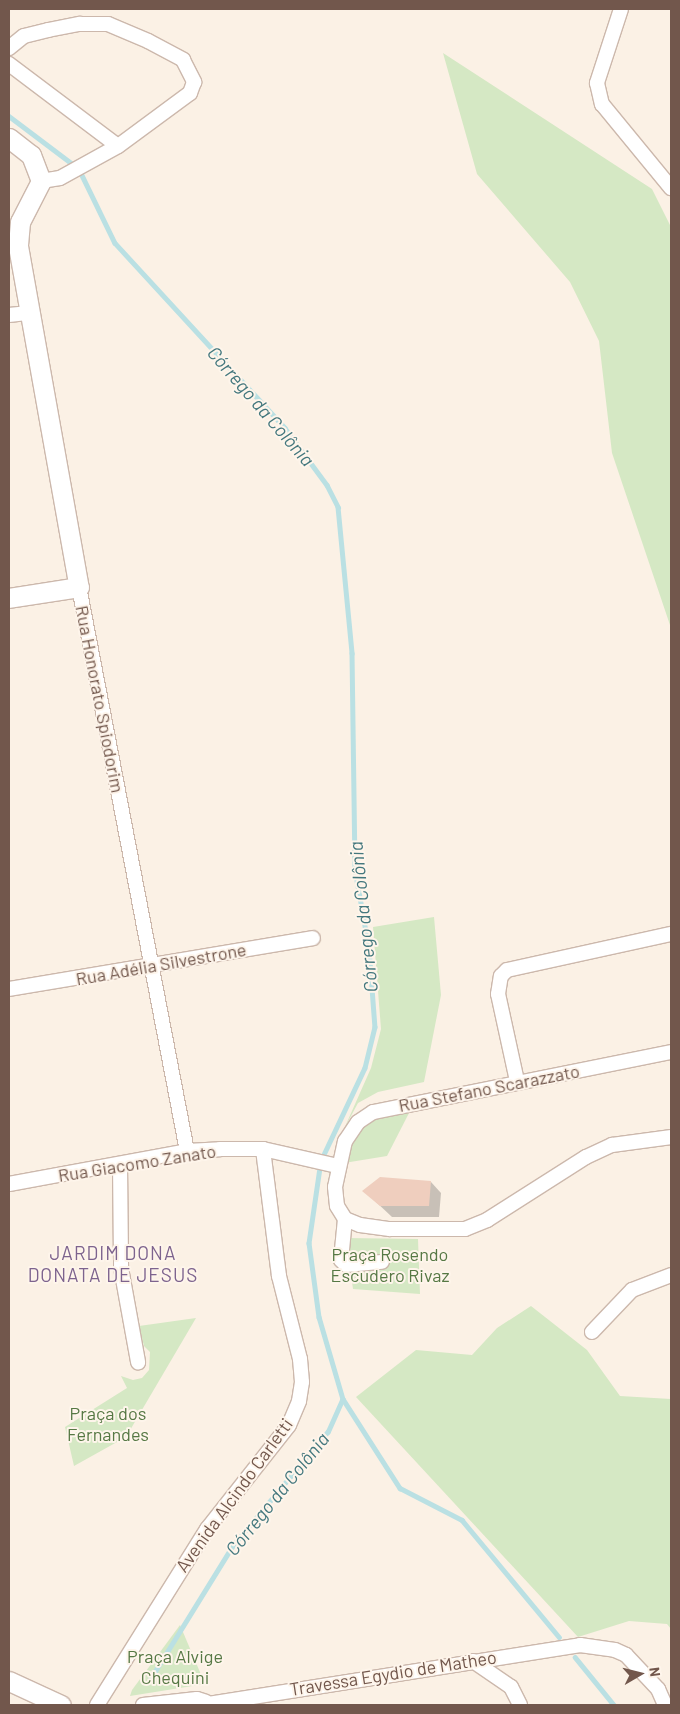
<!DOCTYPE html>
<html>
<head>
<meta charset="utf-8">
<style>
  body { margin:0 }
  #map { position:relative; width:680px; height:1714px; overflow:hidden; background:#fbf1e5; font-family:Barlow,sans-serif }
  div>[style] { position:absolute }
  .green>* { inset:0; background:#d5e8c4 }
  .shadow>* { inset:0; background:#0003 }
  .stream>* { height:4.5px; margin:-2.25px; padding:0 2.25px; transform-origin:2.25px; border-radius:2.25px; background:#bae0e3 }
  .building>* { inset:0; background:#efcebe }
  .roads { filter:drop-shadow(1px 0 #ccb8ac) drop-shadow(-1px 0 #ccb8ac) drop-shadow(0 1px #ccb8ac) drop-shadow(0 -1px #ccb8ac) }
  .street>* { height:14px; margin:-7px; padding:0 7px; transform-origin:7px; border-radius:7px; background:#fff }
  .secondary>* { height:19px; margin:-9.5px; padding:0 9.5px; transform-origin:9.5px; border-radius:9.5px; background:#fff }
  span { translate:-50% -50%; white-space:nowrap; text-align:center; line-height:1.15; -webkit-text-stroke:4px #fef5eb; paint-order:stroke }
  .street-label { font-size:18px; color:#72574c }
  .park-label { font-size:18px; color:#567844 }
  .water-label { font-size:19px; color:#43777d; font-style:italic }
  .neighbourhood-label { font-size:19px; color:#7d638e; letter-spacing:1px }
  .frame { position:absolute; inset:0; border:10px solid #72574c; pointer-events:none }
  .north { position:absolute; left:615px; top:1649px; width:50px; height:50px; -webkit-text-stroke:4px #fef5eb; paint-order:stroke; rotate:82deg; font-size:14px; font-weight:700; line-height:20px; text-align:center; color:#72574c }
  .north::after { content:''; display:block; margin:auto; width:18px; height:22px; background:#72574c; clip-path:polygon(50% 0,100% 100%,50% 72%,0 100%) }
</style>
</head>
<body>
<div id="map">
  <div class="green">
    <div style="clip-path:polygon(443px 53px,652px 189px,671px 227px,671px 628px,612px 453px,599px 341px,570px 282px,477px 174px)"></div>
    <div style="clip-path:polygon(434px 917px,441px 995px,424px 1082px,378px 1092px,358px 1103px,344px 1129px,371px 1068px,381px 1029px,373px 927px)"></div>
    <div style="clip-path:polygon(409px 1113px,387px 1156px,344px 1163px,347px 1149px,358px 1132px,374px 1118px)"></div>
    <div style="clip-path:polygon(346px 1238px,418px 1239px,420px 1294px,353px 1289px)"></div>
    <div style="clip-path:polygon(531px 1306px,587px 1350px,620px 1396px,671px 1399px,671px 1629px,667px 1624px,629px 1621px,578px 1637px,356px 1397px,416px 1350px,472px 1355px,497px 1328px)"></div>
    <div style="clip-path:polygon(196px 1318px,126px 1437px,74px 1466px,65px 1427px,127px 1388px,121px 1376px,133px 1380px,142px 1378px,149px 1370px,150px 1352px,144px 1346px,139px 1326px)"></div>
    <div style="clip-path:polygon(180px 1625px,205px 1684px,130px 1696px,132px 1690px)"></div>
  </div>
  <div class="shadow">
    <div style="clip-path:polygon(431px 1182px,441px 1193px,439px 1217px,392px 1217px,375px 1201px)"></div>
  </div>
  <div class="stream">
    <div style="left:9px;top:116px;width:88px;rotate:37.1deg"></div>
    <div style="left:79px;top:169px;width:82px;rotate:64.1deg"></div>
    <div style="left:115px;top:243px;width:251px;rotate:47.4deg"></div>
    <div style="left:285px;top:428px;width:71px;rotate:53.6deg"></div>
    <div style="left:327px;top:485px;width:25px;rotate:63deg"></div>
    <div style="left:338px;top:507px;width:147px;rotate:84.5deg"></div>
    <div style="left:352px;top:653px;width:216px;rotate:89.2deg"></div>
    <div style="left:355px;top:869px;width:80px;rotate:80deg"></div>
    <div style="left:369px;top:948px;width:79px;rotate:85.7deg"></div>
    <div style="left:375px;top:1027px;width:42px;rotate:103.7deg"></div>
    <div style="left:365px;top:1068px;width:103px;rotate:115.3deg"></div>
    <div style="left:321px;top:1161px;width:83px;rotate:98.3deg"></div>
    <div style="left:309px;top:1243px;width:75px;rotate:82.3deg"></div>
    <div style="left:319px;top:1317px;width:85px;rotate:73.7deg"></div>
    <div style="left:343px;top:1399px;width:36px;rotate:114deg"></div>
    <div style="left:328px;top:1432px;width:148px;rotate:129.8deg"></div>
    <div style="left:233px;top:1546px;width:156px;rotate:121.7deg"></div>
    <div style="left:343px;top:1399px;width:106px;rotate:57.4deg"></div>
    <div style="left:400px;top:1488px;width:70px;rotate:27.3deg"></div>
    <div style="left:462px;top:1520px;width:152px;rotate:50.3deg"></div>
    <div style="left:575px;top:1657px;width:62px;rotate:50.9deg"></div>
  </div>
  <div class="building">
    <div style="clip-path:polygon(380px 1177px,431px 1181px,429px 1206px,380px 1206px,362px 1191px)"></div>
  </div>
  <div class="roads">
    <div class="street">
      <div style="left:621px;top:9px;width:78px;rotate:108deg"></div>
      <div style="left:597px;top:83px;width:22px;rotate:77deg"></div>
      <div style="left:602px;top:104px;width:109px;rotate:50.6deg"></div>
      <div style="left:9px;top:48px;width:19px;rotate:-39deg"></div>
      <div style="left:24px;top:36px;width:25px;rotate:-14deg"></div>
      <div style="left:48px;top:30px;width:33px;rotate:-11deg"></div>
      <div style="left:80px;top:24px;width:28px"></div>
      <div style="left:108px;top:24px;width:43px;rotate:23deg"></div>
      <div style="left:148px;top:41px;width:40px;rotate:28deg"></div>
      <div style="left:183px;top:60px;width:25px;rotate:63deg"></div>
      <div style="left:194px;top:82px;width:12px;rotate:110deg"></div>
      <div style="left:190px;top:93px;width:89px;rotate:143.6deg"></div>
      <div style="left:118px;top:146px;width:66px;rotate:151.1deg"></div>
      <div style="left:60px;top:178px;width:19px;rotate:171deg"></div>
      <div style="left:9px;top:64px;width:136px;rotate:37deg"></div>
      <div style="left:9px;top:315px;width:20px;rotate:-6deg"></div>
      <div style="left:79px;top:587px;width:574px;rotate:79.16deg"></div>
      <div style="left:9px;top:989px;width:308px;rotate:-9.5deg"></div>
      <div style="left:671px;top:1052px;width:304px;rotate:168.6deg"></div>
      <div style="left:373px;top:1112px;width:18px;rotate:146deg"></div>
      <div style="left:358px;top:1122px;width:23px;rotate:124deg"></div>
      <div style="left:345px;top:1141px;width:47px;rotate:102.3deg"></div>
      <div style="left:335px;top:1187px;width:19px;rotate:84deg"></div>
      <div style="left:337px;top:1206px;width:15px;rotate:58deg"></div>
      <div style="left:345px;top:1219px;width:16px;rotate:22deg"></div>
      <div style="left:360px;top:1225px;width:30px;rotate:8deg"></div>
      <div style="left:390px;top:1229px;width:75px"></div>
      <div style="left:465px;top:1229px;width:24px;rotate:-22deg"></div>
      <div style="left:487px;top:1220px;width:117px;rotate:-32.5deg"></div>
      <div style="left:586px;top:1157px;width:29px;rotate:-25deg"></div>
      <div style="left:612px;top:1145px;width:60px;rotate:-7.7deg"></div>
      <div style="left:517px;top:1081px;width:89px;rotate:-102.3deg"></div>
      <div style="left:498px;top:994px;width:18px;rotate:-81deg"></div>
      <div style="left:501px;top:976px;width:8px;rotate:-45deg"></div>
      <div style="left:507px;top:970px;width:168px;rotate:-12.4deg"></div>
      <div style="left:120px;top:1164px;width:104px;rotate:89.4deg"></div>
      <div style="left:121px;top:1268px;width:96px;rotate:79.7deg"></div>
      <div style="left:9px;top:1184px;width:181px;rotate:-10.5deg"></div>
      <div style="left:187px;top:1151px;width:33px;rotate:-3deg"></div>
      <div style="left:220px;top:1149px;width:43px"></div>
      <div style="left:263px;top:1149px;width:77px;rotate:12.8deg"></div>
      <div style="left:345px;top:1219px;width:41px;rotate:95.6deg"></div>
      <div style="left:341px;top:1260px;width:7px;rotate:45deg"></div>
      <div style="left:346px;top:1265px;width:36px;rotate:-5deg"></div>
      <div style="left:592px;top:1332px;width:58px;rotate:-46.4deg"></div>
      <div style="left:632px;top:1290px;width:42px;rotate:-21deg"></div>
      <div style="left:473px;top:1661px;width:46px;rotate:34.4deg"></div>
      <div style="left:511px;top:1687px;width:20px;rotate:63deg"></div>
      <div style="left:97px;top:1705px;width:208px;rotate:-58deg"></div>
      <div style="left:207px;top:1529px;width:132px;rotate:-51.7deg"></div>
      <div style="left:289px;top:1425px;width:26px;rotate:-67deg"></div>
      <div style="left:299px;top:1401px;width:19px;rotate:-81deg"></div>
      <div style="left:302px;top:1382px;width:23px;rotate:-95deg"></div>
      <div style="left:300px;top:1359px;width:86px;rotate:-104.2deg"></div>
      <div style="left:279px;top:1276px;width:128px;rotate:-97.2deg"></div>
      <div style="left:143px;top:1705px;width:54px;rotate:-6.3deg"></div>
      <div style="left:197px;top:1699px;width:9px;rotate:18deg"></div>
      <div style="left:202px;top:1705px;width:383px;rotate:-9deg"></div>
      <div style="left:580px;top:1645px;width:35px;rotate:8deg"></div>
      <div style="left:615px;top:1650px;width:12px;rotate:24deg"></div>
      <div style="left:626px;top:1655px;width:47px;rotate:46.7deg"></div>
      <div style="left:658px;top:1689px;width:17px;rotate:66deg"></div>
    </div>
    <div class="secondary">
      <div style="left:9px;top:138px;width:28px;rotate:38deg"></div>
      <div style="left:31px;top:155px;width:28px;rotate:69deg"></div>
      <div style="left:41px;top:181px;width:46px;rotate:117.1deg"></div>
      <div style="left:20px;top:222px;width:24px;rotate:95deg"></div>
      <div style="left:18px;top:246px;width:346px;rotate:79.9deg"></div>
      <div style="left:79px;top:587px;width:71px;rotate:171.1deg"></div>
      <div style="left:9px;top:1681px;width:57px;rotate:24.8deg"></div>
    </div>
  </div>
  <div class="street-label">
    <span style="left:100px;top:699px;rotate:79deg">Rua Honorato Spiodorim</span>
    <span style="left:161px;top:964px;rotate:-10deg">Rua Adélia Silvestrone</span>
    <span style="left:489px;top:1088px;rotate:-11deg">Rua Stefano Scarazzato</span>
    <span style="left:137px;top:1163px;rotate:-9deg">Rua Giacomo Zanato</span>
    <span style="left:234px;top:1495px;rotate:-54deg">Avenida Alcindo Carletti</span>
    <span style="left:393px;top:1673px;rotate:-9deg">Travessa Egydio de Matheo</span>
  </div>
  <div class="park-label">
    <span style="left:390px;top:1265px">Praça Rosendo<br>Escudero Rivaz</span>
    <span style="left:108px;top:1424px">Praça dos<br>Fernandes</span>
    <span style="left:175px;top:1667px">Praça Alvige<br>Chequini</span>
  </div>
  <div class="water-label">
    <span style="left:261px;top:406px;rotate:49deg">Córrego da Colônia</span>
    <span style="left:363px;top:917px;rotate:-96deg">Córrego da Colônia</span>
    <span style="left:277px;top:1494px;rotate:-51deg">Córrego da Colônia</span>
  </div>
  <div class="neighbourhood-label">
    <span style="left:113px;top:1264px">JARDIM DONA<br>DONATA DE JESUS</span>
  </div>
  <div class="frame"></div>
  <div class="north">N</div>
</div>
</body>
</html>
